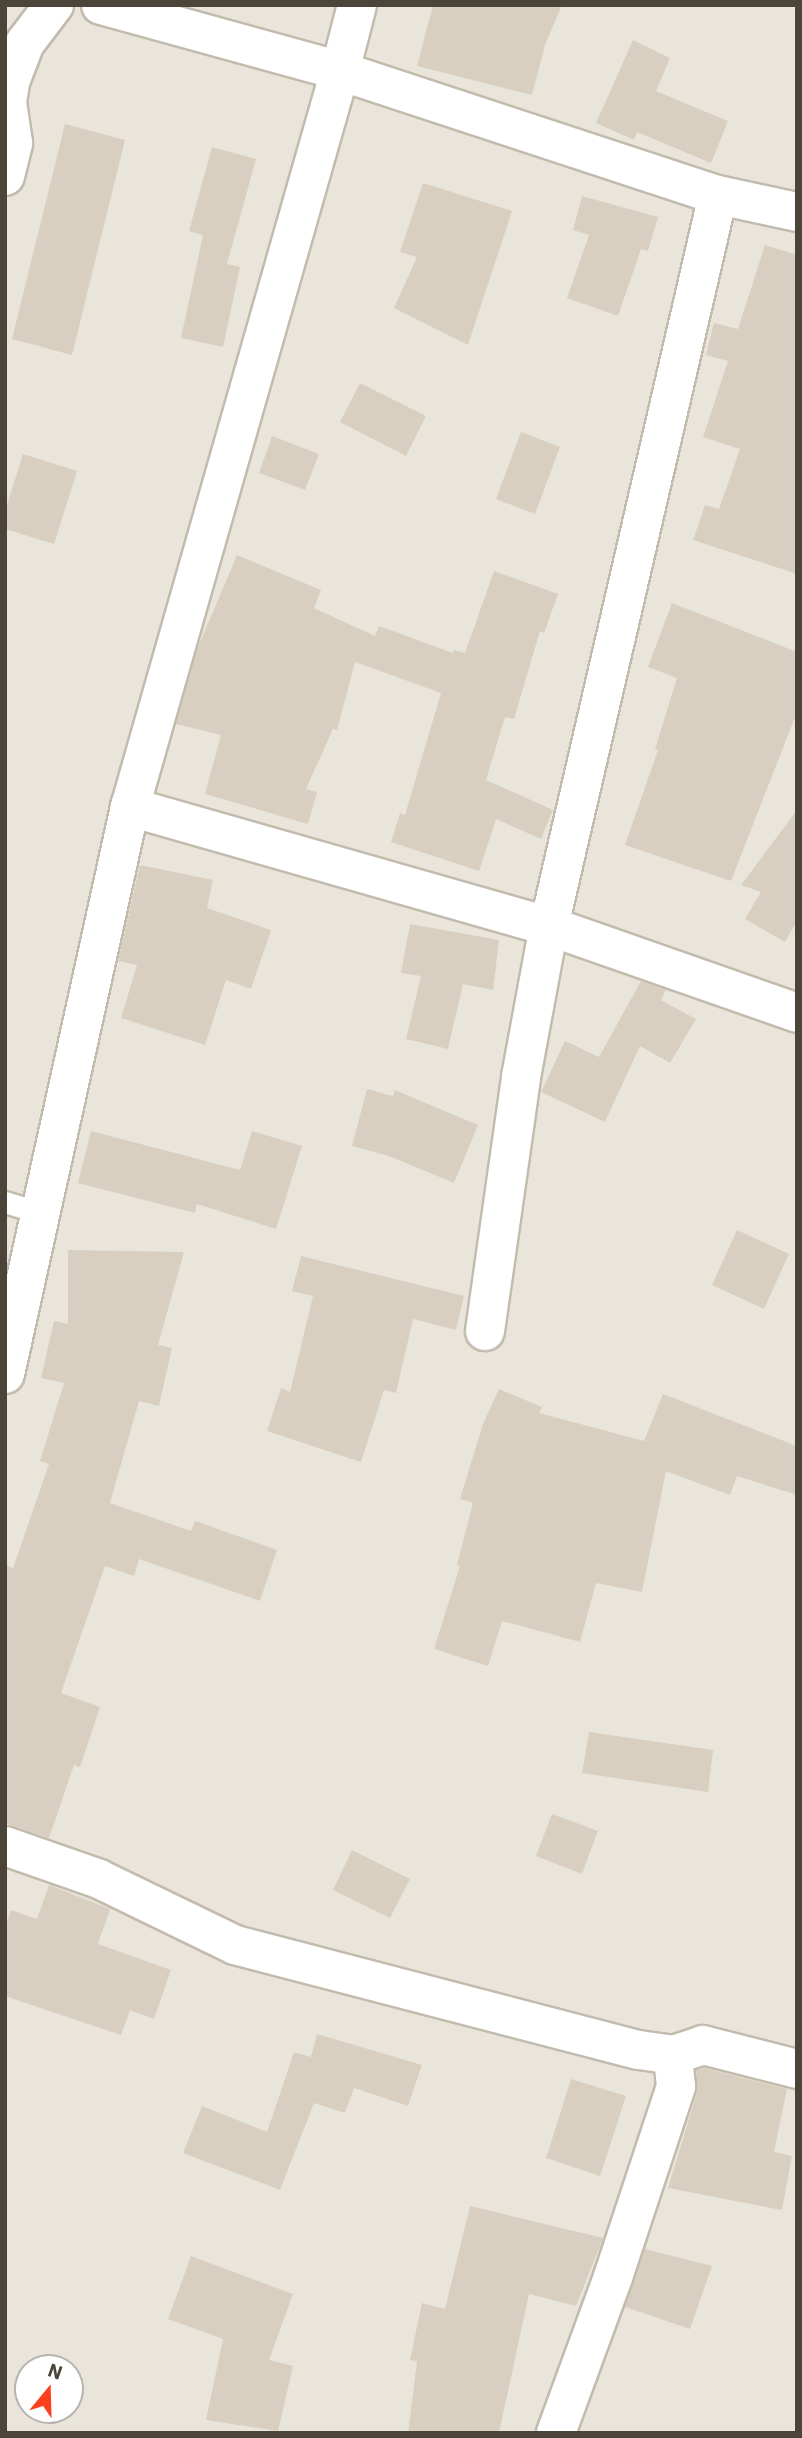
<!DOCTYPE html>
<html>
<head>
<meta charset="utf-8">
<style>
  body { margin:0 }
  #map { position:relative; width:802px; height:2438px; overflow:hidden; background:#f6f3ec; font-family:"IBM Plex Sans",sans-serif }
  div>[style] { position:absolute }
  .residential>* { inset:0; background:#eae5da }
  .building>* { inset:0; background:#d8cfc1 }
  .roads { filter:drop-shadow(2px 0 #c2bbae) drop-shadow(-2px 0 #c2bbae) drop-shadow(0 2px #c2bbae) drop-shadow(0 -2px #c2bbae) }
  .service>* { height:21px; margin:-10.5px; padding:0 10.5px; transform-origin:10.5px; border-radius:10.5px; background:#fff }
  .minor>* { height:38px; margin:-19px; padding:0 19px; transform-origin:19px; border-radius:19px; background:#fff }
  span { translate:-50% -50%; white-space:nowrap; text-align:center; line-height:1.15; -webkit-text-stroke:5px #fff; paint-order:stroke }
  .frame { position:absolute; inset:0; border:7px solid #4b4439; pointer-events:none }
  .north { position:absolute; left:14px; top:2354px; width:70px; height:70px; box-sizing:border-box; background:#fff; border:2px solid #b7b4b0; border-radius:50%; rotate:19deg; font-size:19px; font-weight:700; line-height:28px; text-align:center; color:#4b4439 }
  .north::after { content:''; display:block; margin:auto; width:24px; height:32px; background:#fc3f1d; clip-path:polygon(50% 0,100% 100%,50% 72%,0 100%) }
</style>
</head>
<body>
<div id="map">
  <div class="residential">
    <div style="clip-path:polygon(evenodd,5px 5px,797px 5px,797px 2433px,5px 2433px,5px 5px,28px 2368px,70px 2368px,70px 2410px,28px 2410px,28px 2368px)"></div>
  </div>
  <div class="building">
    <div style="clip-path:polygon(433px 5px,562px 5px,545px 45px,532px 95px,417px 66px)"></div>
    <div style="clip-path:polygon(633px 40px,670px 58px,656px 91px,728px 121px,711px 163px,637px 132px,634px 140px,596px 123px)"></div>
    <div style="clip-path:polygon(65px 124px,125px 140px,72px 355px,12px 339px)"></div>
    <div style="clip-path:polygon(212px 147px,256px 159px,227px 264px,240px 267px,223px 347px,181px 338px,203px 235px,189px 231px)"></div>
    <div style="clip-path:polygon(423px 183px,512px 211px,468px 345px,394px 308px,417px 257px,400px 252px)"></div>
    <div style="clip-path:polygon(582px 196px,658px 217px,648px 251px,641px 249px,618px 316px,567px 298px,589px 235px,573px 230px)"></div>
    <div style="clip-path:polygon(765px 245px,797px 255px,797px 574px,693px 540px,705px 505px,719px 509px,740px 449px,703px 437px,728px 361px,706px 355px,714px 323px,738px 329px)"></div>
    <div style="clip-path:polygon(360px 383px,426px 416px,406px 456px,340px 422px)"></div>
    <div style="clip-path:polygon(521px 432px,560px 447px,535px 514px,496px 499px)"></div>
    <div style="clip-path:polygon(272px 436px,319px 454px,305px 490px,259px 473px)"></div>
    <div style="clip-path:polygon(23px 454px,77px 471px,54px 544px,5px 529px,5px 511px)"></div>
    <div style="clip-path:polygon(237px 555px,321px 590px,314px 608px,375px 636px,379px 626px,453px 653px,454px 650px,465px 653px,494px 571px,558px 594px,544px 633px,540px 631px,514px 719px,505px 717px,486px 780px,553px 810px,541px 839px,496px 819px,479px 871px,391px 842px,400px 813px,405px 815px,441px 693px,355px 662px,337px 730px,333px 729px,306px 789px,317px 792px,308px 824px,205px 794px,221px 735px,176px 724px,198px 647px)"></div>
    <div style="clip-path:polygon(672px 603px,797px 652px,797px 712px,731px 881px,625px 845px,658px 750px,655px 749px,677px 678px,648px 667px)"></div>
    <div style="clip-path:polygon(797px 810px,797px 921px,785px 942px,745px 919px,761px 892px,741px 885px)"></div>
    <div style="clip-path:polygon(140px 865px,213px 880px,207px 908px,271px 930px,251px 989px,226px 980px,205px 1045px,121px 1018px,137px 965px,118px 961px)"></div>
    <div style="clip-path:polygon(410px 924px,499px 940px,493px 990px,463px 984px,448px 1049px,406px 1039px,421px 976px,401px 973px)"></div>
    <div style="clip-path:polygon(641px 981px,666px 990px,661px 1000px,696px 1019px,670px 1063px,640px 1046px,605px 1122px,541px 1092px,565px 1041px,599px 1057px)"></div>
    <div style="clip-path:polygon(367px 1089px,393px 1096px,395px 1090px,478px 1125px,454px 1183px,389px 1156px,352px 1146px)"></div>
    <div style="clip-path:polygon(91px 1131px,240px 1170px,252px 1131px,302px 1146px,276px 1229px,197px 1204px,195px 1213px,78px 1183px)"></div>
    <div style="clip-path:polygon(737px 1230px,789px 1254px,764px 1309px,712px 1285px)"></div>
    <div style="clip-path:polygon(68px 1250px,184px 1252px,158px 1345px,172px 1348px,159px 1406px,139px 1401px,110px 1503px,191px 1531px,195px 1521px,277px 1550px,260px 1601px,139px 1559px,134px 1576px,105px 1566px,61px 1693px,100px 1707px,80px 1767px,74px 1765px,49px 1838px,5px 1823px,5px 1565px,13px 1568px,49px 1464px,40px 1461px,64px 1383px,41px 1378px,54px 1321px,68px 1324px)"></div>
    <div style="clip-path:polygon(301px 1256px,464px 1296px,456px 1330px,413px 1319px,396px 1393px,384px 1390px,361px 1462px,267px 1431px,281px 1388px,290px 1392px,313px 1296px,292px 1291px)"></div>
    <div style="clip-path:polygon(499px 1389px,542px 1407px,539px 1413px,644px 1441px,663px 1394px,797px 1446px,797px 1495px,737px 1476px,730px 1495px,666px 1471px,642px 1592px,596px 1583px,580px 1642px,502px 1621px,488px 1666px,434px 1649px,460px 1566px,457px 1565px,473px 1503px,460px 1499px,483px 1424px)"></div>
    <div style="clip-path:polygon(589px 1732px,713px 1750px,708px 1792px,582px 1773px)"></div>
    <div style="clip-path:polygon(552px 1814px,598px 1831px,582px 1874px,536px 1856px)"></div>
    <div style="clip-path:polygon(352px 1850px,410px 1879px,390px 1918px,333px 1890px)"></div>
    <div style="clip-path:polygon(49px 1885px,110px 1909px,98px 1944px,171px 1970px,154px 2019px,130px 2010px,121px 2035px,5px 1996px,5px 1928px,11px 1910px,37px 1919px)"></div>
    <div style="clip-path:polygon(317px 2034px,422px 2065px,408px 2106px,354px 2088px,345px 2113px,314px 2103px,280px 2190px,183px 2153px,202px 2106px,267px 2132px,294px 2052px,311px 2057px)"></div>
    <div style="clip-path:polygon(704px 2068px,787px 2089px,774px 2152px,792px 2156px,782px 2210px,668px 2188px,697px 2093px,696px 2070px)"></div>
    <div style="clip-path:polygon(571px 2079px,626px 2096px,600px 2176px,546px 2158px)"></div>
    <div style="clip-path:polygon(470px 2206px,603px 2238px,576px 2306px,529px 2294px,499px 2433px,408px 2433px,417px 2361px,410px 2360px,422px 2303px,445px 2309px)"></div>
    <div style="clip-path:polygon(645px 2249px,712px 2266px,690px 2329px,625px 2307px)"></div>
    <div style="clip-path:polygon(191px 2256px,293px 2294px,269px 2360px,293px 2366px,278px 2431px,206px 2420px,223px 2339px,168px 2319px)"></div>
  </div>
  <div class="roads">
    <div class="service">
      <div style="left:5px;top:1202px;width:37px;rotate:17deg"></div>
    </div>
    <div class="minor">
      <div style="left:101px;top:5px;width:248px;rotate:15.4deg"></div>
      <div style="left:340px;top:71px;width:765px;rotate:105.92deg"></div>
      <div style="left:130px;top:807px;width:436px;rotate:15.9deg"></div>
      <div style="left:549px;top:926px;width:750px;rotate:-76.98deg"></div>
      <div style="left:357px;top:5px;width:68px;rotate:104.4deg"></div>
      <div style="left:340px;top:71px;width:398px;rotate:18.2deg"></div>
      <div style="left:718px;top:195px;width:81px;rotate:12.1deg"></div>
      <div style="left:5px;top:176px;width:34px;rotate:-76deg"></div>
      <div style="left:13px;top:143px;width:41px;rotate:-98.3deg"></div>
      <div style="left:7px;top:102px;width:20px;rotate:-81deg"></div>
      <div style="left:10px;top:82px;width:42px;rotate:-69deg"></div>
      <div style="left:25px;top:43px;width:48px;rotate:-52.7deg"></div>
      <div style="left:485px;top:1331px;width:257px;rotate:-81.9deg"></div>
      <div style="left:521px;top:1077px;width:154px;rotate:-79.5deg"></div>
      <div style="left:549px;top:926px;width:263px;rotate:19.3deg"></div>
      <div style="left:5px;top:1374px;width:581px;rotate:-77.57deg"></div>
      <div style="left:5px;top:1846px;width:100px;rotate:19.3deg"></div>
      <div style="left:99px;top:1879px;width:151px;rotate:25.9deg"></div>
      <div style="left:235px;top:1945px;width:417px;rotate:14.6deg"></div>
      <div style="left:639px;top:2050px;width:34px;rotate:8deg"></div>
      <div style="left:673px;top:2055px;width:32px;rotate:-18deg"></div>
      <div style="left:703px;top:2045px;width:97px;rotate:14.3deg"></div>
      <div style="left:556px;top:2433px;width:166px;rotate:-69.9deg"></div>
      <div style="left:613px;top:2277px;width:201px;rotate:-71.7deg"></div>
      <div style="left:676px;top:2086px;width:31px;rotate:-96deg"></div>
    </div>
  </div>
  <div class="frame"></div>
  <div class="north">N</div>
</div>
</body>
</html>
